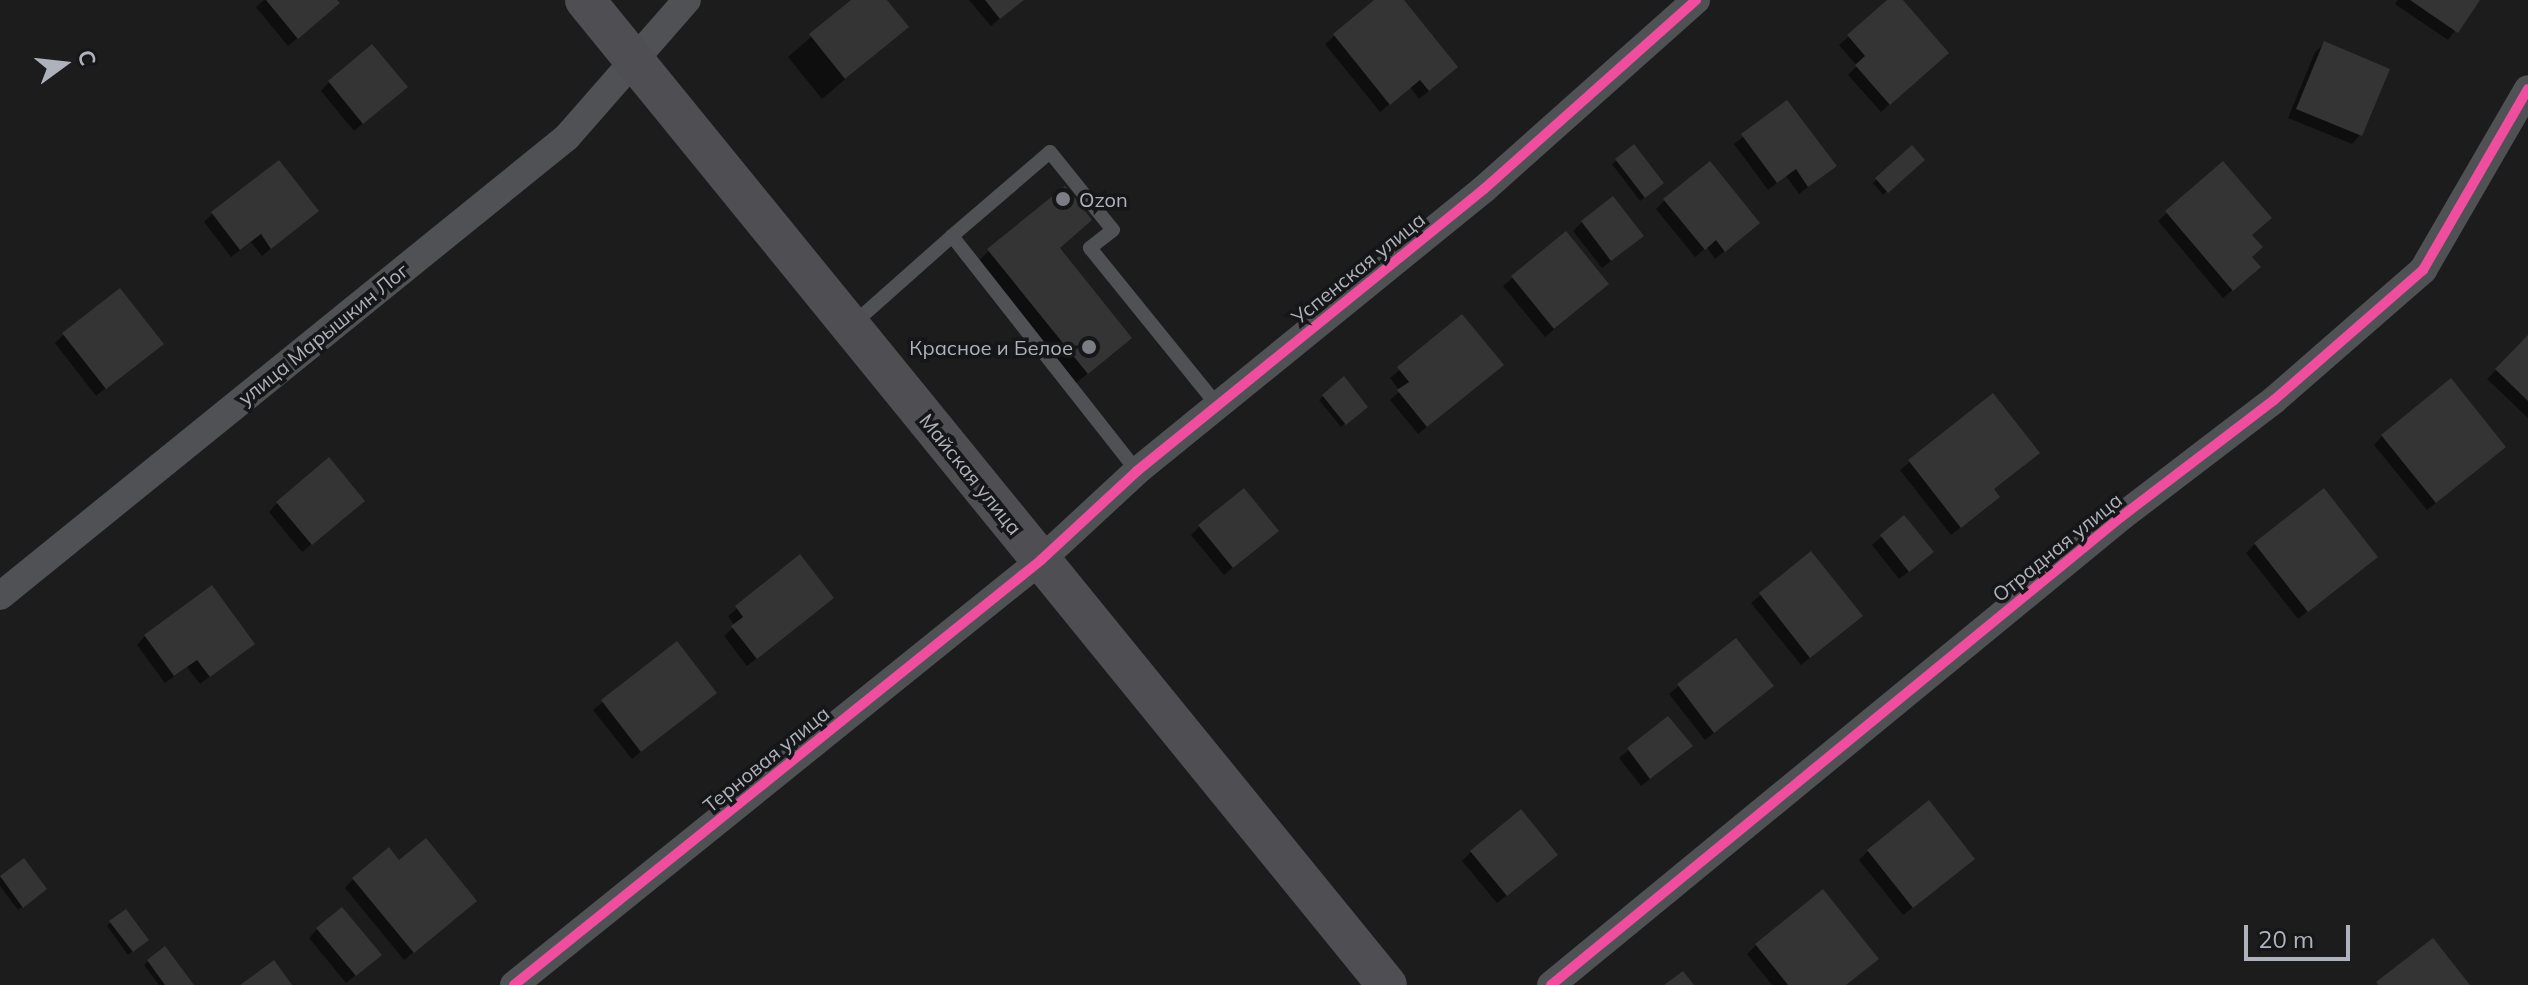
<!DOCTYPE html>
<html>
<head>
<meta charset="utf-8">
<style>
  body { margin:0 }
  #map { position:relative; width:2528px; height:985px; overflow:hidden; background:#1c1c1c; font-family:Mulish,sans-serif }
  div>[style] { position:absolute }
  .shadow>* { inset:0; background:#0007 }
  .building>* { inset:0; background:#343434 }
  .lane>* { height:14px; margin:-7px; padding:0 7px; transform-origin:7px; border-radius:7px; background:#505155 }
  .street>* { height:28px; margin:-14px; padding:0 14px; transform-origin:14px; border-radius:14px; background:#505155 }
  .secondary>* { height:40px; margin:-20px; padding:0 20px; transform-origin:20px; border-radius:20px; background:#4f4f53 }
  .cycleway>* { height:10px; margin:-5px; padding:0 5px; transform-origin:5px; border-radius:5px; background:#ef4d9e }
  .dots>* { width:22px; height:22px; translate:-50% -50%; box-sizing:border-box; border:4px solid #161618; border-radius:50% }
  span { translate:-50% -50%; white-space:nowrap; text-align:center; line-height:1.15; -webkit-text-stroke:7px #161618; paint-order:stroke }
  .poi-label { font-size:20px; color:#adb2bc }
  .left { translate:0 -50%; text-align:left }
  .right { translate:-100% -50%; text-align:right }
  .street-label { font-size:20px; color:#adb2bc }
  .north { position:absolute; left:24px; top:24px; width:80px; height:80px; -webkit-text-stroke:6px #161618; paint-order:stroke; rotate:75deg; font-size:22px; font-weight:700; line-height:32px; text-align:center; color:#adb2bc }
  .north::after { content:''; display:block; margin:auto; width:28px; height:36px; background:#adb2bc; clip-path:polygon(50% 0,100% 100%,50% 72%,0 100%) }
  .scale { position:absolute; left:2244px; top:925px; width:106px; height:36px; box-sizing:border-box; border:4px solid #adb2bc; border-top:0; padding-left:10px; font-size:24px; line-height:28px; white-space:nowrap; color:#adb2bc; -webkit-text-stroke:6px #161618; paint-order:stroke }
</style>
</head>
<body>
<div id="map">
  <div class="shadow">
    <div style="clip-path:polygon(264px 0,335px 0,329px 12px,288px 46px,256px 7px)"></div>
    <div style="clip-path:polygon(854px 0,884px 0,906px 27px,822px 99px,788px 57px)"></div>
    <div style="clip-path:polygon(969px 0,1023px 0,991px 26px)"></div>
    <div style="clip-path:polygon(1378px 0,1401px 0,1447px 76px,1419px 99px,1410px 87px,1380px 112px,1325px 44px)"></div>
    <div style="clip-path:polygon(1890px 0,1900px 0,1938px 61px,1881px 112px,1848px 75px,1857px 66px,1839px 45px)"></div>
    <div style="clip-path:polygon(2398px 0,2478px 0,2448px 40px,2395px 4px)"></div>
    <div style="clip-path:polygon(2324px 44px,2360px 135px,2352px 144px,2288px 118px,2315px 52px)"></div>
    <div style="clip-path:polygon(329px 82px,396px 96px,354px 131px,321px 91px)"></div>
    <div style="clip-path:polygon(1787px 103px,1825px 174px,1799px 194px,1786px 176px,1768px 190px,1734px 144px)"></div>
    <div style="clip-path:polygon(1634px 147px,1658px 187px,1640px 201px,1612px 164px)"></div>
    <div style="clip-path:polygon(1912px 148px,1922px 160px,1883px 195px,1873px 183px)"></div>
    <div style="clip-path:polygon(2223px 164px,2250px 235px,2249px 276px,2223px 298px,2158px 221px)"></div>
    <div style="clip-path:polygon(1665px 200px,1749px 231px,1715px 259px,1707px 247px,1695px 257px,1656px 209px)"></div>
    <div style="clip-path:polygon(316px 211px,262px 256px,251px 242px,231px 257px,204px 222px,212px 214px)"></div>
    <div style="clip-path:polygon(1582px 222px,1633px 244px,1602px 268px,1573px 231px)"></div>
    <div style="clip-path:polygon(1565px 234px,1598px 293px,1545px 337px,1503px 286px)"></div>
    <div style="clip-path:polygon(989px 251px,1130px 338px,1074px 385px,976px 263px)"></div>
    <div style="clip-path:polygon(1462px 317px,1492px 373px,1418px 434px,1390px 400px,1400px 391px,1390px 378px)"></div>
    <div style="clip-path:polygon(63px 335px,155px 348px,96px 396px,55px 343px)"></div>
    <div style="clip-path:polygon(2528px 337px,2528px 418px,2487px 379px)"></div>
    <div style="clip-path:polygon(1343px 379px,1362px 410px,1341px 427px,1319px 400px)"></div>
    <div style="clip-path:polygon(1993px 396px,1989px 506px,1951px 535px,1900px 470px)"></div>
    <div style="clip-path:polygon(2382px 436px,2494px 456px,2427px 510px,2374px 445px)"></div>
    <div style="clip-path:polygon(277px 503px,354px 509px,302px 552px,269px 512px)"></div>
    <div style="clip-path:polygon(1904px 518px,1923px 561px,1899px 579px,1872px 545px)"></div>
    <div style="clip-path:polygon(1200px 526px,1268px 539px,1224px 575px,1191px 535px)"></div>
    <div style="clip-path:polygon(2255px 544px,2367px 565px,2298px 619px,2246px 553px)"></div>
    <div style="clip-path:polygon(1810px 554px,1851px 624px,1801px 665px,1751px 603px)"></div>
    <div style="clip-path:polygon(799px 557px,823px 606px,747px 666px,724px 636px,735px 626px,728px 616px)"></div>
    <div style="clip-path:polygon(145px 636px,253px 643px,200px 684px,187px 667px,165px 683px,137px 645px)"></div>
    <div style="clip-path:polygon(1736px 640px,1772px 686px,1705px 740px,1669px 694px)"></div>
    <div style="clip-path:polygon(676px 644px,714px 693px,632px 759px,593px 710px)"></div>
    <div style="clip-path:polygon(1668px 718px,1681px 755px,1641px 786px,1619px 758px)"></div>
    <div style="clip-path:polygon(1868px 851px,1964px 867px,1903px 915px,1859px 860px)"></div>
    <div style="clip-path:polygon(1471px 852px,1547px 863px,1497px 903px,1462px 861px)"></div>
    <div style="clip-path:polygon(23px 861px,41px 893px,18px 910px,0 886px,0 878px)"></div>
    <div style="clip-path:polygon(398px 863px,466px 909px,404px 960px,345px 888px,353px 879px)"></div>
    <div style="clip-path:polygon(111px 922px,143px 944px,128px 955px,107px 926px)"></div>
    <div style="clip-path:polygon(317px 929px,370px 963px,346px 983px,309px 938px)"></div>
    <div style="clip-path:polygon(1756px 945px,1845px 985px,1772px 985px,1747px 954px)"></div>
    <div style="clip-path:polygon(148px 961px,191px 985px,159px 985px,144px 965px)"></div>
  </div>
  <div class="building">
    <div style="clip-path:polygon(266px 0,337px 0,340px 3px,298px 39px)"></div>
    <div style="clip-path:polygon(851px 0,887px 0,909px 27px,845px 79px,809px 34px)"></div>
    <div style="clip-path:polygon(985px 0,1024px 0,1000px 19px)"></div>
    <div style="clip-path:polygon(1374px 0,1404px 0,1458px 67px,1429px 91px,1420px 80px,1390px 105px,1333px 34px)"></div>
    <div style="clip-path:polygon(1887px 0,1903px 0,1949px 53px,1890px 105px,1855px 65px,1865px 56px,1847px 35px)"></div>
    <div style="clip-path:polygon(2410px 0,2480px 0,2458px 33px)"></div>
    <div style="clip-path:polygon(2324px 41px,2390px 69px,2362px 136px,2296px 109px)"></div>
    <div style="clip-path:polygon(372px 44px,408px 87px,363px 124px,328px 81px)"></div>
    <div style="clip-path:polygon(1787px 100px,1837px 166px,1808px 187px,1796px 169px,1777px 183px,1741px 134px)"></div>
    <div style="clip-path:polygon(1634px 144px,1664px 183px,1645px 198px,1615px 159px)"></div>
    <div style="clip-path:polygon(1912px 145px,1925px 160px,1888px 193px,1875px 178px)"></div>
    <div style="clip-path:polygon(279px 160px,319px 211px,271px 249px,261px 234px,240px 250px,211px 212px)"></div>
    <div style="clip-path:polygon(1710px 161px,1760px 223px,1725px 252px,1716px 240px,1705px 250px,1663px 199px)"></div>
    <div style="clip-path:polygon(2223px 161px,2272px 218px,2252px 235px,2263px 247px,2252px 257px,2261px 267px,2233px 291px,2165px 211px)"></div>
    <div style="clip-path:polygon(1065px 186px,1092px 220px,1060px 248px,1132px 338px,1088px 374px,987px 249px)"></div>
    <div style="clip-path:polygon(1613px 196px,1644px 236px,1611px 261px,1581px 221px)"></div>
    <div style="clip-path:polygon(1566px 231px,1609px 284px,1554px 329px,1511px 276px)"></div>
    <div style="clip-path:polygon(120px 288px,164px 344px,106px 389px,62px 333px)"></div>
    <div style="clip-path:polygon(1462px 314px,1504px 365px,1427px 427px,1397px 390px,1409px 382px,1397px 367px)"></div>
    <div style="clip-path:polygon(2528px 335px,2528px 401px,2495px 369px)"></div>
    <div style="clip-path:polygon(1344px 376px,1368px 407px,1346px 425px,1322px 395px)"></div>
    <div style="clip-path:polygon(2451px 378px,2506px 447px,2436px 503px,2381px 435px)"></div>
    <div style="clip-path:polygon(1993px 393px,2040px 453px,1994px 489px,2000px 497px,1961px 528px,1908px 460px)"></div>
    <div style="clip-path:polygon(329px 457px,365px 501px,312px 545px,276px 502px)"></div>
    <div style="clip-path:polygon(1244px 488px,1279px 531px,1233px 568px,1198px 525px)"></div>
    <div style="clip-path:polygon(2324px 488px,2378px 557px,2308px 612px,2254px 543px)"></div>
    <div style="clip-path:polygon(1904px 515px,1934px 552px,1909px 572px,1880px 535px)"></div>
    <div style="clip-path:polygon(1811px 551px,1863px 616px,1810px 658px,1759px 593px)"></div>
    <div style="clip-path:polygon(800px 554px,834px 598px,757px 659px,731px 626px,743px 617px,735px 606px)"></div>
    <div style="clip-path:polygon(212px 585px,255px 644px,210px 677px,197px 660px,174px 676px,144px 635px)"></div>
    <div style="clip-path:polygon(1736px 638px,1774px 686px,1714px 733px,1677px 684px)"></div>
    <div style="clip-path:polygon(677px 641px,717px 693px,641px 752px,601px 700px)"></div>
    <div style="clip-path:polygon(1668px 716px,1693px 746px,1650px 779px,1627px 748px)"></div>
    <div style="clip-path:polygon(1929px 800px,1975px 859px,1913px 908px,1867px 850px)"></div>
    <div style="clip-path:polygon(1521px 809px,1558px 855px,1507px 896px,1470px 851px)"></div>
    <div style="clip-path:polygon(426px 838px,477px 901px,414px 953px,352px 878px,389px 847px,399px 860px)"></div>
    <div style="clip-path:polygon(24px 858px,47px 889px,23px 908px,0 876px)"></div>
    <div style="clip-path:polygon(1823px 889px,1879px 959px,1846px 985px,1788px 985px,1755px 944px)"></div>
    <div style="clip-path:polygon(342px 907px,382px 955px,356px 976px,316px 928px)"></div>
    <div style="clip-path:polygon(126px 909px,149px 940px,133px 952px,109px 921px)"></div>
    <div style="clip-path:polygon(2433px 938px,2470px 985px,2378px 985px,2376px 982px)"></div>
    <div style="clip-path:polygon(165px 946px,194px 985px,165px 985px,147px 960px)"></div>
    <div style="clip-path:polygon(274px 960px,292px 985px,240px 985px)"></div>
    <div style="clip-path:polygon(1683px 971px,1694px 985px,1664px 985px)"></div>
  </div>
  <div class="lane">
    <div style="left:952px;top:236px;width:129px;rotate:-40.6deg"></div>
    <div style="left:1050px;top:152px;width:100px;rotate:51.1deg"></div>
    <div style="left:1113px;top:230px;width:29px;rotate:142deg"></div>
    <div style="left:1090px;top:248px;width:202px;rotate:51deg"></div>
    <div style="left:853px;top:324px;width:132px;rotate:-41.6deg"></div>
    <div style="left:952px;top:236px;width:299px;rotate:51.8deg"></div>
  </div>
  <div class="street">
    <div style="left:0;top:596px;width:729px;rotate:-38.99deg"></div>
    <div style="left:567px;top:137px;width:182px;rotate:-48.8deg"></div>
    <div style="left:514px;top:985px;width:677px;rotate:-38.88deg"></div>
    <div style="left:1041px;top:560px;width:131px;rotate:-42.8deg"></div>
    <div style="left:1137px;top:471px;width:447px;rotate:-39.1deg"></div>
    <div style="left:1484px;top:189px;width:284px;rotate:-41.7deg"></div>
    <div style="left:1551px;top:985px;width:738px;rotate:-39.39deg"></div>
    <div style="left:2121px;top:517px;width:193px;rotate:-37.4deg"></div>
    <div style="left:2274px;top:400px;width:198px;rotate:-41.1deg"></div>
    <div style="left:2423px;top:270px;width:209px;rotate:-59.9deg"></div>
  </div>
  <div class="secondary">
    <div style="left:585px;top:0;width:1270px;rotate:50.85deg"></div>
  </div>
  <div class="cycleway">
    <div style="left:514px;top:985px;width:677px;rotate:-38.88deg"></div>
    <div style="left:1041px;top:560px;width:131px;rotate:-42.8deg"></div>
    <div style="left:1137px;top:471px;width:447px;rotate:-39.1deg"></div>
    <div style="left:1484px;top:189px;width:284px;rotate:-41.7deg"></div>
    <div style="left:1551px;top:985px;width:738px;rotate:-39.39deg"></div>
    <div style="left:2121px;top:517px;width:193px;rotate:-37.4deg"></div>
    <div style="left:2274px;top:400px;width:198px;rotate:-41.1deg"></div>
    <div style="left:2423px;top:270px;width:209px;rotate:-59.9deg"></div>
  </div>
  <div class="dots">
    <div style="left:1063px;top:199px;background:#7a7e84"></div>
    <div style="left:1089px;top:347px;background:#7a7e84"></div>
  </div>
  <div class="poi-label">
    <span class="left" style="left:1079px;top:199px">Ozon</span>
    <span class="right" style="left:1073px;top:347px">Красное и Белое</span>
  </div>
  <div class="street-label">
    <span style="left:1358px;top:268px;rotate:-39deg">Успенская улица</span>
    <span style="left:323px;top:334px;rotate:-39deg">улица Марышкин Лог</span>
    <span style="left:971px;top:474px;rotate:51deg">Майская улица</span>
    <span style="left:2057px;top:547px;rotate:-39deg">Отрадная улица</span>
    <span style="left:766px;top:759px;rotate:-39deg">Терновая улица</span>
  </div>
  <div class="north">С</div>
  <div class="scale">20 m</div>
</div>
</body>
</html>
